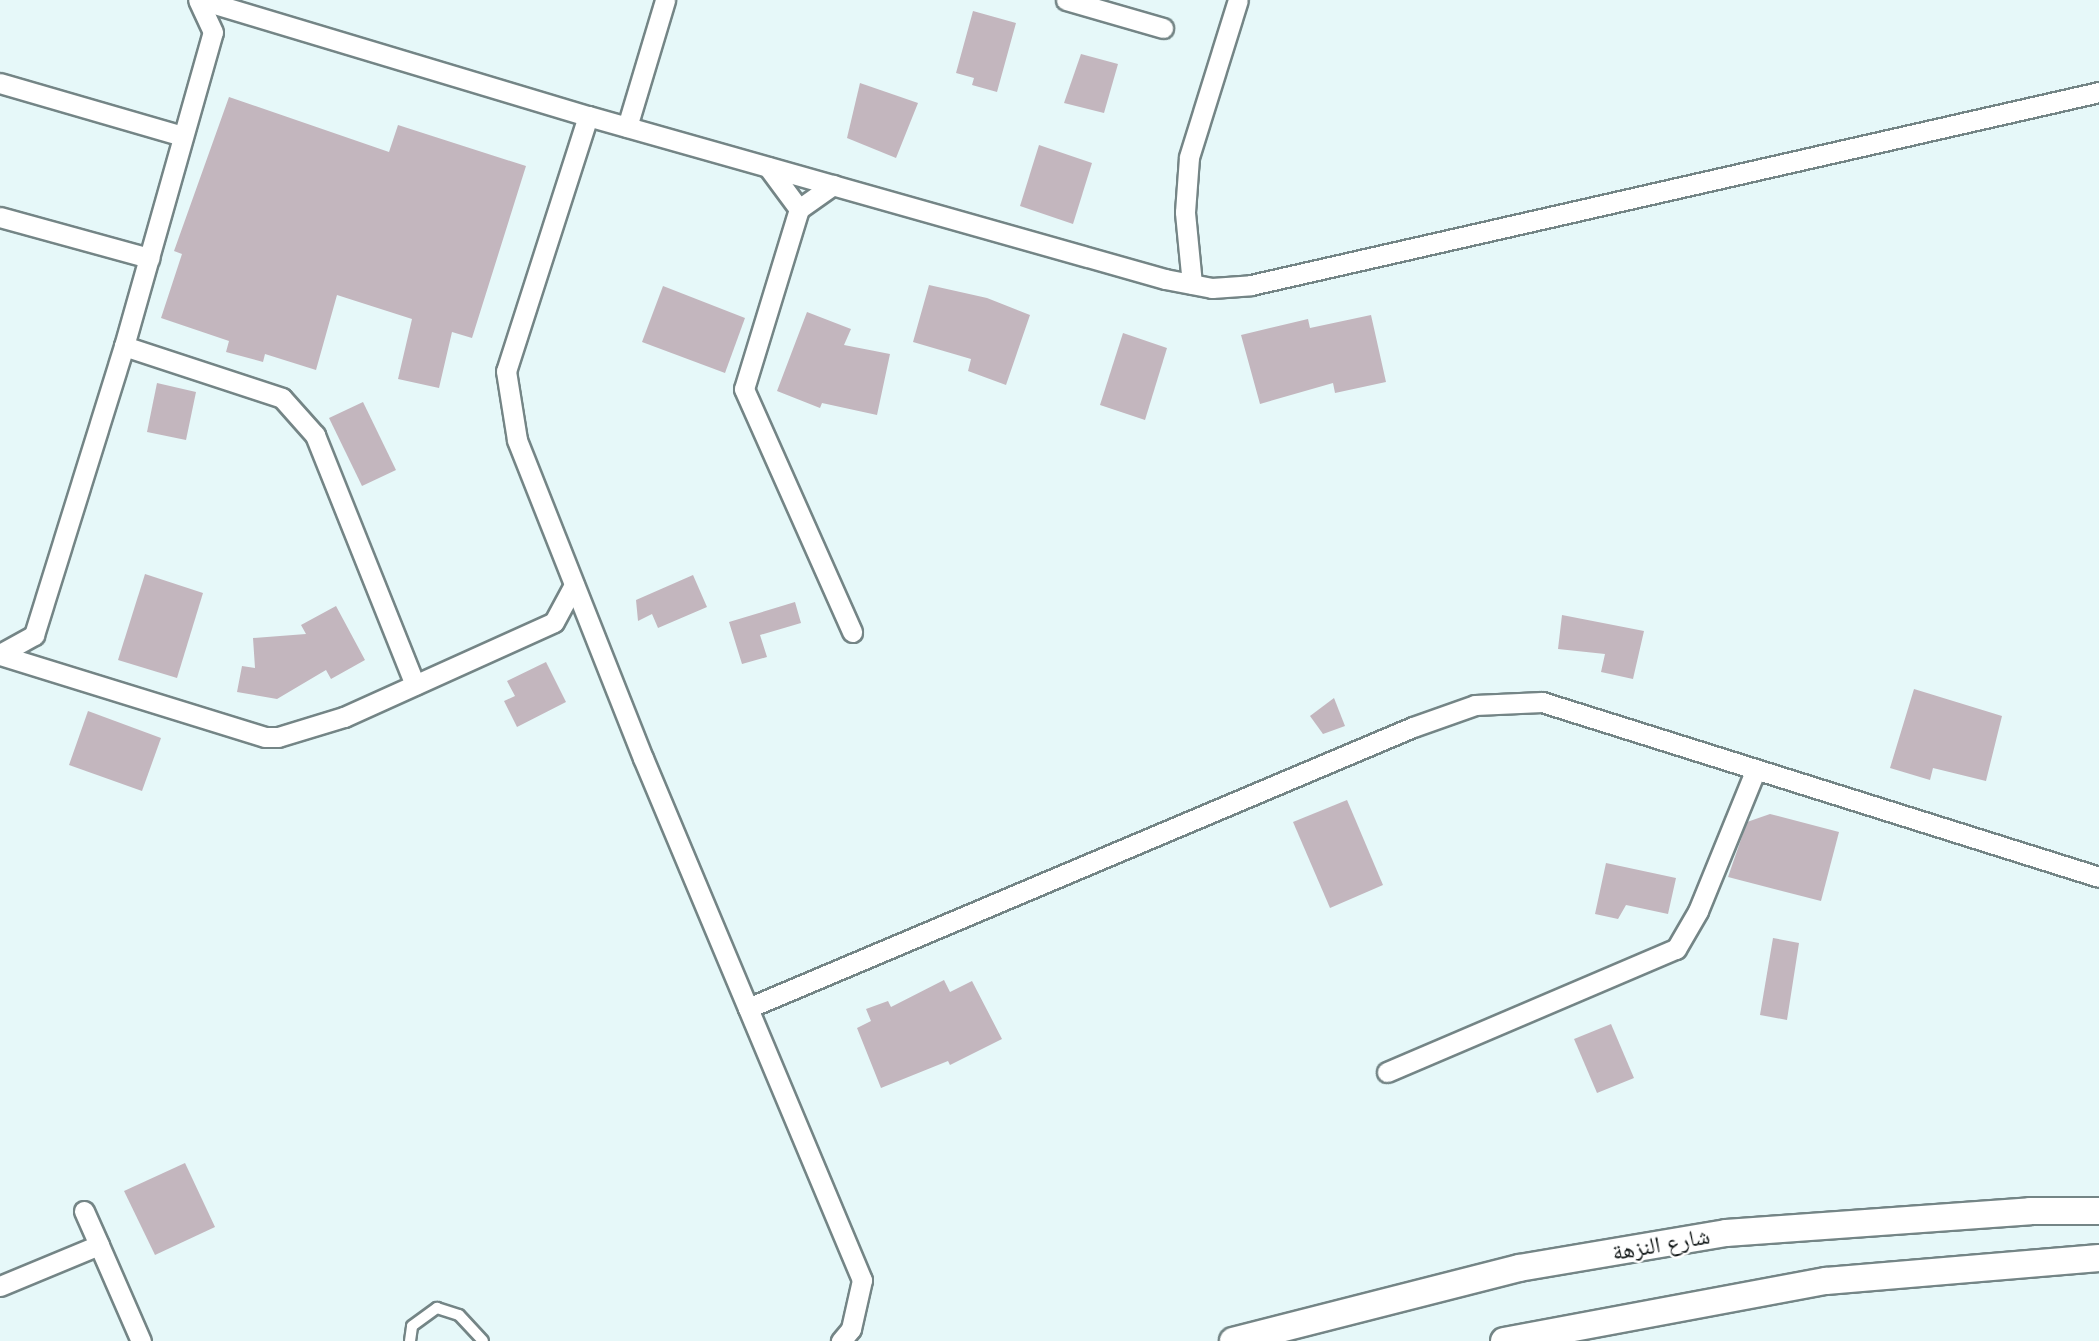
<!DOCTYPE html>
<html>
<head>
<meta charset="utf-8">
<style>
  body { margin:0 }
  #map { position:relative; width:2099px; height:1341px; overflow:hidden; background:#e6f8f9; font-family:Inter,"Noto Naskh Arabic",sans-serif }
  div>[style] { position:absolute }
  .building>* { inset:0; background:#c3b6be }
  .roads { filter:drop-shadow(2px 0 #748586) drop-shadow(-2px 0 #748586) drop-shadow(0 2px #748586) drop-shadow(0 -2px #748586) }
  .service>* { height:10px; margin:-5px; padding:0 5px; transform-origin:5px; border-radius:5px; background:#fff }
  .minor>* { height:19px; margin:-9.5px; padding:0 9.5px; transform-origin:9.5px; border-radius:9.5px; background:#fff }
  .secondary>* { height:26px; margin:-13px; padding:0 13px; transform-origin:13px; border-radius:13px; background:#fff }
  span { translate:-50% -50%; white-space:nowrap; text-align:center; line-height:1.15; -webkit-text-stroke:5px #fff; paint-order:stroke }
  .street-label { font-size:23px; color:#0f1515 }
</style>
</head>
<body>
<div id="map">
  <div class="building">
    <div style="clip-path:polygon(973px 11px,1016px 23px,997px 92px,972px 85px,974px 78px,956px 73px)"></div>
    <div style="clip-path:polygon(1081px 54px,1118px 64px,1104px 113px,1064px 103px)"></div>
    <div style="clip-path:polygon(860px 83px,918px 103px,896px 158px,847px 138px)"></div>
    <div style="clip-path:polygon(229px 97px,389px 152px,398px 125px,526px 166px,472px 338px,452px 332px,439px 388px,398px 379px,412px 319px,337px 295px,316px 370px,265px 354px,263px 362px,226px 352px,229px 341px,161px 318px,182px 254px,174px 251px)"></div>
    <div style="clip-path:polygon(1039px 145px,1092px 163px,1073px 224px,1020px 206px)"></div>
    <div style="clip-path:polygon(929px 285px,987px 298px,1030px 315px,1006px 385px,968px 371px,971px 359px,913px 342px)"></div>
    <div style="clip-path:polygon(663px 286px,745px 318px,725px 373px,642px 342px)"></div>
    <div style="clip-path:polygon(807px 312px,851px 329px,844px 345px,890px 354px,877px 415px,822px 403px,820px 408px,777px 391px)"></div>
    <div style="clip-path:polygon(1371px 315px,1386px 382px,1335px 393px,1333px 383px,1260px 404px,1241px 335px,1308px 319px,1310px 328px)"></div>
    <div style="clip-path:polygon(1123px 333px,1167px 348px,1145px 420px,1100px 405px)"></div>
    <div style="clip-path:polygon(157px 383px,196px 392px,186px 440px,147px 432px)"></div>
    <div style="clip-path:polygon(363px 402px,396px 470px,362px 486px,329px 418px)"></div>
    <div style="clip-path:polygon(145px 574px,203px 593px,177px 678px,118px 660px)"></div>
    <div style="clip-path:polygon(693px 575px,707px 607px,658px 628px,652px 614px,638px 621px,636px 600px)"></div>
    <div style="clip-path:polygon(795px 602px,801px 623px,760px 635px,767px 657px,742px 664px,729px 622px)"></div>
    <div style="clip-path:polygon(336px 606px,365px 660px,331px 679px,326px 670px,277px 699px,237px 692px,242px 666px,255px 668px,253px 638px,306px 634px,301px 625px)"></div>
    <div style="clip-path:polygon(1562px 615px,1644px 631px,1633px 679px,1601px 672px,1605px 654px,1558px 649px)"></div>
    <div style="clip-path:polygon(546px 662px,566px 702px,517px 727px,504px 701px,515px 696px,507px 681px)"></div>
    <div style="clip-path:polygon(1914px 689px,2002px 716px,1986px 781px,1933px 768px,1930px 780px,1890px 768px)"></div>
    <div style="clip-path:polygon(1334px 698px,1345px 726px,1323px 734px,1310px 716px)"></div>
    <div style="clip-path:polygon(88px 711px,161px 738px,142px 791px,69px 765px)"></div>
    <div style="clip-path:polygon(1347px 800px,1383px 885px,1330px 908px,1293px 822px)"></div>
    <div style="clip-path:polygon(1770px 814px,1839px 832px,1821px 901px,1728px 877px,1747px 822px)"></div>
    <div style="clip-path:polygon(1606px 863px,1676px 878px,1668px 914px,1626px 905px,1618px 919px,1595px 914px)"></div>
    <div style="clip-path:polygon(1773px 938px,1799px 943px,1787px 1020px,1760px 1015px)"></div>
    <div style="clip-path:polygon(944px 980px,950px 992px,972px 981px,1002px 1039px,950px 1065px,948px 1061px,881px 1088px,857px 1028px,871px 1021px,866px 1009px,888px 1001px,891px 1007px)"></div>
    <div style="clip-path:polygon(1611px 1024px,1634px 1078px,1597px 1093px,1574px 1039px)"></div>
    <div style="clip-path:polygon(185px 1163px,215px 1227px,155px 1255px,124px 1191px)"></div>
  </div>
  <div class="roads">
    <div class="service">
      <div style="left:410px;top:1341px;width:15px;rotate:-82deg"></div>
      <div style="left:412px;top:1326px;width:31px;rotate:-36deg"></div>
      <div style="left:437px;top:1308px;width:23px;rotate:18deg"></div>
      <div style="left:459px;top:1315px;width:35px;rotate:47deg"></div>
    </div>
    <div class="minor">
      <div style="left:201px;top:0;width:404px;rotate:16.7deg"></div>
      <div style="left:588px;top:116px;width:600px;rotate:15.77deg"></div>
      <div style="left:1165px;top:279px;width:48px;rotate:10.8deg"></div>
      <div style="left:1212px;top:288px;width:39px;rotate:-4deg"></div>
      <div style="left:1251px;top:285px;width:870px;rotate:-12.82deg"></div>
      <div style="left:1066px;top:0;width:101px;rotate:16.1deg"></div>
      <div style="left:0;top:83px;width:190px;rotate:16.2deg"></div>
      <div style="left:588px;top:116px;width:268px;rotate:107.8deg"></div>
      <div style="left:506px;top:371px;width:70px;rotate:80.9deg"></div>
      <div style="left:517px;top:440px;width:342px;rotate:68.4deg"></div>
      <div style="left:643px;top:758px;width:566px;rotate:67.24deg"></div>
      <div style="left:862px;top:1280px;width:50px;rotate:102.7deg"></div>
      <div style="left:851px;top:1329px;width:16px;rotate:130deg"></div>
      <div style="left:627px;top:127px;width:133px;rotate:-73.3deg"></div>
      <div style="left:768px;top:167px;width:52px;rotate:53.6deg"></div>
      <div style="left:799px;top:209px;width:188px;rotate:107deg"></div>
      <div style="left:744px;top:389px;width:266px;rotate:66deg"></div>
      <div style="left:799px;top:209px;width:42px;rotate:-35.2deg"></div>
      <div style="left:0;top:217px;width:155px;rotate:15.4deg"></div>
      <div style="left:1192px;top:284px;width:72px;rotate:-95.6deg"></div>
      <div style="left:1185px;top:212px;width:55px;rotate:-85.8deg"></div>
      <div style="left:1189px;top:157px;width:164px;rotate:-72.7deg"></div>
      <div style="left:124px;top:346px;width:166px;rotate:18.2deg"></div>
      <div style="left:282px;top:398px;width:50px;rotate:48.3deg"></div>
      <div style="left:315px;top:435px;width:269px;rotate:68.2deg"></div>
      <div style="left:0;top:654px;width:39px;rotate:-29deg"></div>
      <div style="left:34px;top:635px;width:303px;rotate:-72.7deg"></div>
      <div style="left:124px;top:346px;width:326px;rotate:-74.2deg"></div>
      <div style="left:213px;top:32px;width:35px;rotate:-115deg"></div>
      <div style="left:0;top:655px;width:277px;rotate:17.2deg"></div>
      <div style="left:265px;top:737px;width:13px"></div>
      <div style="left:278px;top:737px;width:69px;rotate:-16.9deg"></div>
      <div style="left:344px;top:717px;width:230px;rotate:-24.3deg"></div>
      <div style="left:554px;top:622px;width:42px;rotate:-61.6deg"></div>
      <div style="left:748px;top:1008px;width:722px;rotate:-22.91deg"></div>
      <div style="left:1413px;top:727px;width:66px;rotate:-19.5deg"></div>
      <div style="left:1475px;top:705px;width:67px;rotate:-2.6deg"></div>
      <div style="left:1542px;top:702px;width:584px;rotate:17.44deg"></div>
      <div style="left:1387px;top:1072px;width:314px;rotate:-23.1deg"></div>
      <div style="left:1676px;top:949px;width:44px;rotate:-59.9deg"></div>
      <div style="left:1698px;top:911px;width:153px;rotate:-67.8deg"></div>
      <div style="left:84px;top:1211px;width:37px;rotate:66deg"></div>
      <div style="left:0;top:1286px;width:107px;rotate:-22.5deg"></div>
      <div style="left:99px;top:1245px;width:105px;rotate:66.4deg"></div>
    </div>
    <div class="secondary">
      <div style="left:1233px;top:1341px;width:295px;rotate:-14.3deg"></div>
      <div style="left:1519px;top:1268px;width:210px;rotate:-9.6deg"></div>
      <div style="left:1726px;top:1233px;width:305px;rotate:-4.1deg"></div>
      <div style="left:2030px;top:1211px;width:69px"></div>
      <div style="left:1504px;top:1341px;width:328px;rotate:-10.6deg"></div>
      <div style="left:1826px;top:1281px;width:274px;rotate:-4.8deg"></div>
    </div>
  </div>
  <div class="street-label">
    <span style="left:1661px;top:1244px;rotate:-10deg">شارع النزهة</span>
  </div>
</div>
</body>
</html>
